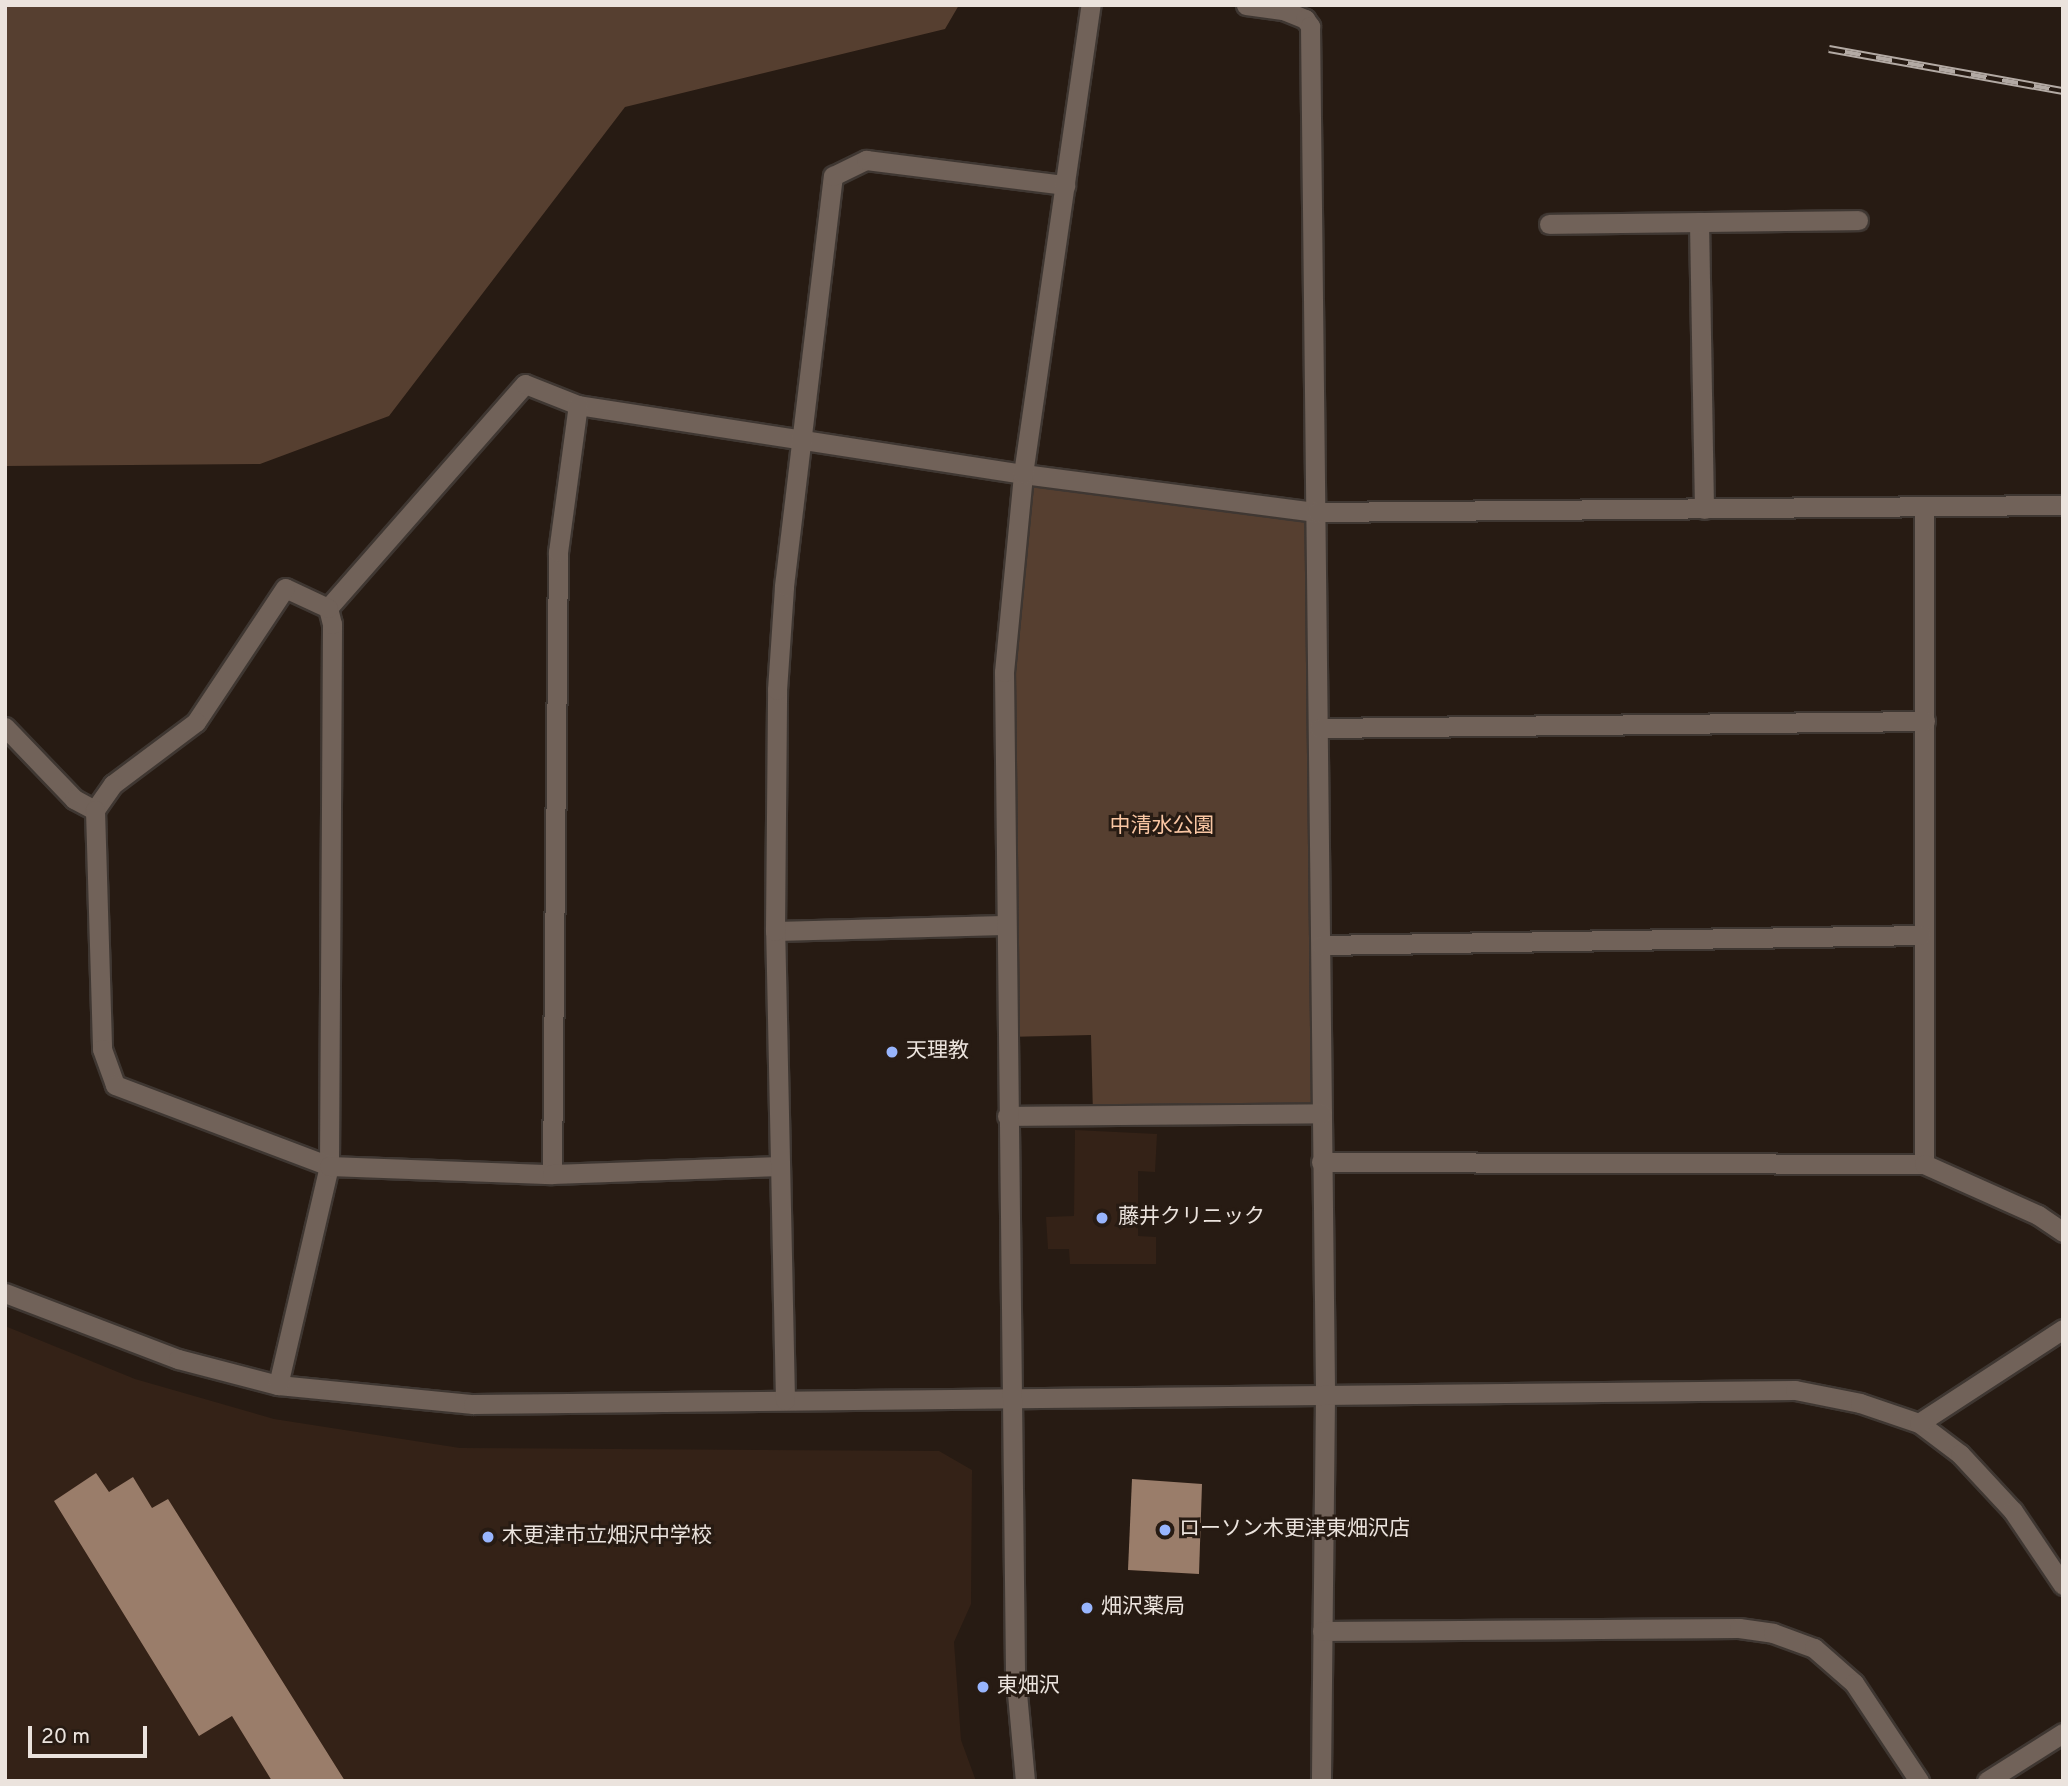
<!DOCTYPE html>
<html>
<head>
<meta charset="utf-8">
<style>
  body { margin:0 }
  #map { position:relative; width:2068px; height:1786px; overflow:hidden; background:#271b13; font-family:Overpass,"Noto Sans JP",sans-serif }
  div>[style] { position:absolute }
  .built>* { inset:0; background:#342217 }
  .green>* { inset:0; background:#563f30 }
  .building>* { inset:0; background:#9a7d6a }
  .roads { filter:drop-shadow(2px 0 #3f3732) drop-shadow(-2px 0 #3f3732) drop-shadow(0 2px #3f3732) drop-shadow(0 -2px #3f3732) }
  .minor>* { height:19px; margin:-9.5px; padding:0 9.5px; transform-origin:9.5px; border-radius:9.5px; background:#716259 }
  .tertiary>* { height:19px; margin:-9.5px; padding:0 9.5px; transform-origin:9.5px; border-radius:9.5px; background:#716259 }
  .rail>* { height:8px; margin-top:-4px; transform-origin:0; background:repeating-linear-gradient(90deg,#271b13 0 16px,#b3aaa4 0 32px); box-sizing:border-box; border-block:2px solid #b3aaa4 }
  .dots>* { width:19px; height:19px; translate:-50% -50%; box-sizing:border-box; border:4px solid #271b13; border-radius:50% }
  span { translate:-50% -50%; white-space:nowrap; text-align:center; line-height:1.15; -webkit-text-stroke:6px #271b13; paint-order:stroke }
  .park-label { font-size:21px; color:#f9c6a3 }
  .poi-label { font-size:21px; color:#ebe3dd }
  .left { translate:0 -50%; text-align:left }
  .frame { position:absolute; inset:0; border:7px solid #ebe3dd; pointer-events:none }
  .scale { position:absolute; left:28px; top:1726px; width:119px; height:32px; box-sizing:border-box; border:4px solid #ebe3dd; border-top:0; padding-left:9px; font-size:21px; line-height:24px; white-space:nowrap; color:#ebe3dd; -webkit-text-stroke:5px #271b13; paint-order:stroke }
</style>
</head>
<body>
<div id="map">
  <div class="built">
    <div style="clip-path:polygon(1075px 1130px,1157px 1134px,1155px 1172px,1138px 1171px,1138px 1236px,1156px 1237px,1156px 1264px,1070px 1264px,1069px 1249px,1048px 1249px,1046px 1217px,1074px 1216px)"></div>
    <div style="clip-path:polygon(5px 1326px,135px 1379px,274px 1419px,460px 1448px,939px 1451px,972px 1470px,971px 1604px,954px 1642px,961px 1740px,976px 1781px,5px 1781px)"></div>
  </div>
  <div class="green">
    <div style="clip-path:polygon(5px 5px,959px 5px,945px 29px,625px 107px,389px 416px,260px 464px,5px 466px)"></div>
    <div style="clip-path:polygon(1023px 474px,1317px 512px,1322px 1113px,1093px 1115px,1091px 1035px,1006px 1037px,1004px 672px)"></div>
  </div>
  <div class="building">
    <div style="clip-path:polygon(96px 1473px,109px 1492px,133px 1477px,152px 1508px,168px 1499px,345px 1781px,272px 1781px,232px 1716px,199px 1736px,54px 1501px)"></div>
    <div style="clip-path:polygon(1132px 1479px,1202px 1484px,1199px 1574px,1128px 1570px)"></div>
  </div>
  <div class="roads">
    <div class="minor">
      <div style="left:1246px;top:5px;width:37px;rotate:8deg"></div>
      <div style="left:1283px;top:10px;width:24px;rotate:22deg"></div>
      <div style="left:1305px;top:19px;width:9px;rotate:54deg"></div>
      <div style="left:1310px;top:26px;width:1369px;rotate:89.37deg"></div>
      <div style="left:1325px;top:1395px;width:386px;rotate:90.6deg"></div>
      <div style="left:1699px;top:222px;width:287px;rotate:89deg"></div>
      <div style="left:1549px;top:224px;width:309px;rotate:-0.7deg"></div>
      <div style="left:1924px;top:506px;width:658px;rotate:90deg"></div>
      <div style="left:328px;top:608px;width:298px;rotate:-48.7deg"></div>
      <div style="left:525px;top:384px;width:57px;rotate:21.6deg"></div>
      <div style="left:578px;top:405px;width:450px;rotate:8.8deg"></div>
      <div style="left:1023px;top:474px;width:296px;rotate:7.4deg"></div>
      <div style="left:1317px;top:512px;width:746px;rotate:-0.54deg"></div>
      <div style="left:5px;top:727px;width:100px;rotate:46.2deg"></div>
      <div style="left:74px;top:799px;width:24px;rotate:28deg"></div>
      <div style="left:1319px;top:728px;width:606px;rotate:-0.66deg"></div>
      <div style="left:775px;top:931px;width:229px;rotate:-1.5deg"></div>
      <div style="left:1321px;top:945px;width:600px;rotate:-0.95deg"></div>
      <div style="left:1007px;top:1116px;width:315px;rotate:-0.5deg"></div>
      <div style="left:1321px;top:1162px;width:603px;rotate:0.19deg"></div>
      <div style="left:1924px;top:1164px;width:125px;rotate:24.1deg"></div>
      <div style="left:2038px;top:1215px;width:30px;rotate:34deg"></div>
      <div style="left:552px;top:1174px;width:622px;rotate:-89.45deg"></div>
      <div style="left:558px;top:552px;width:148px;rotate:-82.3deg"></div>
      <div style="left:5px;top:1293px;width:185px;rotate:20.9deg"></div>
      <div style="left:178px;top:1359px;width:103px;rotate:14.6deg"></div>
      <div style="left:278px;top:1385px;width:196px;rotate:5.6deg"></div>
      <div style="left:473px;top:1404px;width:1322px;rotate:-0.61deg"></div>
      <div style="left:1795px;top:1390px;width:66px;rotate:11.3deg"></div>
      <div style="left:1860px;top:1403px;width:62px;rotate:18.7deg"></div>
      <div style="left:1919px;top:1423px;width:51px;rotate:37.1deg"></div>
      <div style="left:1960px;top:1454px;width:78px;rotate:47.1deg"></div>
      <div style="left:2013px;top:1511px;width:89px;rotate:56deg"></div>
      <div style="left:278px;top:1385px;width:225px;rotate:-76.9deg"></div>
      <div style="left:329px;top:1166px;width:542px;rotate:-89.68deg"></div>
      <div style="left:332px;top:624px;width:16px;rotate:-104deg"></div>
      <div style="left:328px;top:608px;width:47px;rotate:-155.1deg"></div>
      <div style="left:285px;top:588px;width:161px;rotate:123.6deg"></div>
      <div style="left:196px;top:722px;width:104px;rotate:143.2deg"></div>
      <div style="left:113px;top:784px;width:32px;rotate:125deg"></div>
      <div style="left:95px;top:810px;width:239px;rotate:88.3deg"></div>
      <div style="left:102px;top:1049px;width:38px;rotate:70deg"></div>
      <div style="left:115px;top:1085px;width:229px;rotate:20.7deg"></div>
      <div style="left:329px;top:1166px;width:223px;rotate:2.1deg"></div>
      <div style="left:552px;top:1174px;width:228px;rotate:-2deg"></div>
      <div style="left:785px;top:1400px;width:469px;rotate:-91.2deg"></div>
      <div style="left:775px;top:931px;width:241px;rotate:-89.5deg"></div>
      <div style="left:777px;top:690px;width:104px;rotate:-86.1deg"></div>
      <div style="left:784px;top:586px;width:413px;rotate:-83.2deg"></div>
      <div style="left:833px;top:176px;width:37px;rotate:-26deg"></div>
      <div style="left:866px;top:160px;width:201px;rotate:7.2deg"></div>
      <div style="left:1919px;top:1423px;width:172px;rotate:-33.1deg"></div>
      <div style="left:1322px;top:1631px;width:417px;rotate:-0.4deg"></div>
      <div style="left:1739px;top:1628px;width:34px;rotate:8deg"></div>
      <div style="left:1773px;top:1633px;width:44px;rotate:20.1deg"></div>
      <div style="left:1814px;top:1648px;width:53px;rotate:41.2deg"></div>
      <div style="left:1854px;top:1683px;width:118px;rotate:56.4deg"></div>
      <div style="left:1987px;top:1781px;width:90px;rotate:-32.3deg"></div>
    </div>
    <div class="tertiary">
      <div style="left:1025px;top:1781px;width:110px;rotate:-95.2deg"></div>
      <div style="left:1015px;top:1671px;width:999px;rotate:-90.63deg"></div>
      <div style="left:1004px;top:672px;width:199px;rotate:-84.5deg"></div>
      <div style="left:1023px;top:474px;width:474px;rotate:-81.8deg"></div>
    </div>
  </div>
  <div class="rail">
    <div style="left:1829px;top:49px;width:238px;rotate:10.2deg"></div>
  </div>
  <div class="dots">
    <div style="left:892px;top:1052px;background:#98b5fd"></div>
    <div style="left:1102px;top:1218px;background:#98b5fd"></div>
    <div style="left:1165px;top:1530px;background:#98b5fd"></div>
    <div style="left:488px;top:1537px;background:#98b5fd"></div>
    <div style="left:1087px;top:1608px;background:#98b5fd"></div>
    <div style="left:983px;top:1687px;background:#98b5fd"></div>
  </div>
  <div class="park-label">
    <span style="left:1162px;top:827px">中清水公園</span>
  </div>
  <div class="poi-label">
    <span class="left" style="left:906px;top:1052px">天理教</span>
    <span class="left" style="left:1118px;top:1218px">藤井クリニック</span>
    <span class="left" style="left:1179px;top:1530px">ローソン木更津東畑沢店</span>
    <span class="left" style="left:502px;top:1537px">木更津市立畑沢中学校</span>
    <span class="left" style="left:1101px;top:1608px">畑沢薬局</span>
    <span class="left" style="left:997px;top:1687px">東畑沢</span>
  </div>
  <div class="frame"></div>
  <div class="scale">20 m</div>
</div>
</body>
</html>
